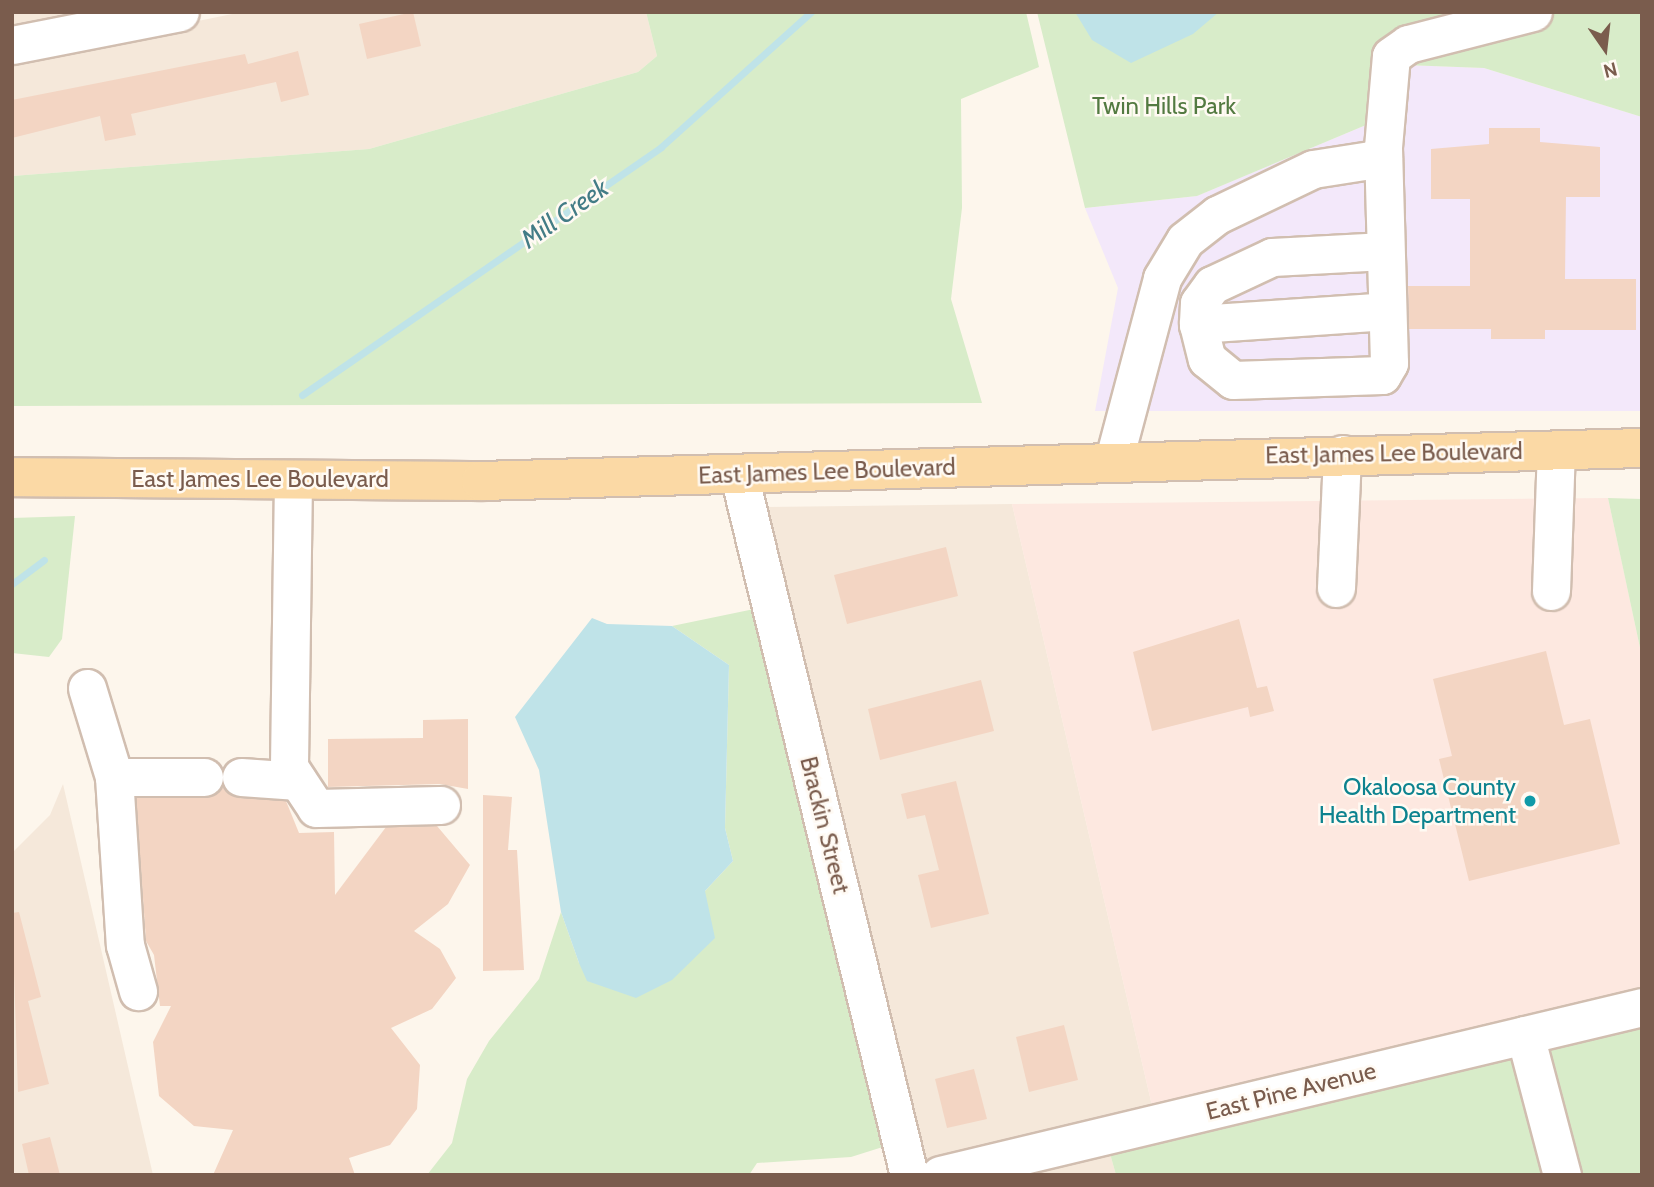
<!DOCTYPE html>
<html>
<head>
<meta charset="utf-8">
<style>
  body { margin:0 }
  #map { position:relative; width:1654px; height:1187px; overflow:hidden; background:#fdf6ec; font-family:Cabin,sans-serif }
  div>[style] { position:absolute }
  .residential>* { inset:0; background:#f5e8da }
  .commercial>* { inset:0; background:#fde8e0 }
  .education>* { inset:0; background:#f3e8fa }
  .green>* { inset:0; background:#d8ecc9 }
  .water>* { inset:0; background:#bfe3e8 }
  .stream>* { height:7px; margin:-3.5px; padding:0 3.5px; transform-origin:3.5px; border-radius:3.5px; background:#bfe3e8 }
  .building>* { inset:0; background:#f3d5c3 }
  .roads { filter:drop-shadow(2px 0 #d1beb0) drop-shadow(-2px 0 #d1beb0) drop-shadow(0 2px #d1beb0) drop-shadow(0 -2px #d1beb0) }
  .minor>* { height:37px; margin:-18.5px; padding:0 18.5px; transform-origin:18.5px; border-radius:18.5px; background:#fff }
  .major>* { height:38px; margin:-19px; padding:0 19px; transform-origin:19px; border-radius:19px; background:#fbd9a5 }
  .dots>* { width:19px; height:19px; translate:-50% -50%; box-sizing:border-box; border:4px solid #fffaf3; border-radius:50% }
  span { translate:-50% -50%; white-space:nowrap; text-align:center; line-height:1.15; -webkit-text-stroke:5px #fffaf3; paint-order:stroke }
  .park-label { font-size:24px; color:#537a41 }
  .street-label { font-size:24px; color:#7a5c4d }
  .culture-label { font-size:24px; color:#0d838f }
  .right { translate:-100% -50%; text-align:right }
  .water-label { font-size:26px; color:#437c86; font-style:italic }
  .frame { position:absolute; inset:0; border:14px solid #7a5c4d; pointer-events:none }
  .north { position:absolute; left:1570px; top:14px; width:70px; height:70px; -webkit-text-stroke:5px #fffaf3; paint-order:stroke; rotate:166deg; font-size:19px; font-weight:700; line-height:28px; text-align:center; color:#7a5c4d }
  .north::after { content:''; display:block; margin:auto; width:24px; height:32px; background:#7a5c4d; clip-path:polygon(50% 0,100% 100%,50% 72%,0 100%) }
</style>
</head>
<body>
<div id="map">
  <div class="residential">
    <div style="clip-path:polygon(12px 12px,116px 12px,12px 30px)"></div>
    <div style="clip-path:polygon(242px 12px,646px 12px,657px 56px,638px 72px,369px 149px,12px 176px,12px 59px)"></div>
    <div style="clip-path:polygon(1012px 504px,1153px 1110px,919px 1165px,767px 507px)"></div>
    <div style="clip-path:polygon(63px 784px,153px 1175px,12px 1175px,12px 853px,50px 815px)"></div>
    <div style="clip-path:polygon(1109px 1150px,1116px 1175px,1002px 1175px)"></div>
  </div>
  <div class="commercial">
    <div style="clip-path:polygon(1608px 498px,1642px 657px,1642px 993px,1153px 1110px,1012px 504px)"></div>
  </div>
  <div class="education">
    <div style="clip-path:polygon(1405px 65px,1484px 68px,1642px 117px,1642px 411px,1095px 411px,1118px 288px,1085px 208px,1197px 196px,1366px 125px)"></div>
  </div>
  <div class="green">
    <div style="clip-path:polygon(646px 12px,1026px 12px,1039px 67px,961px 99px,962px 208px,951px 299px,982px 403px,12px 406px,12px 176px,369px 149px,638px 72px,657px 56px)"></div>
    <div style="clip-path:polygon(1037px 12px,1642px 12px,1642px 117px,1484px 68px,1405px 65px,1366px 125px,1197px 196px,1085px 208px)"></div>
    <div style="clip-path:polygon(1608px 498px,1642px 499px,1642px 657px)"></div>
    <div style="clip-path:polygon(75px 516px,62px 639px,49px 657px,12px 653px,12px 518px)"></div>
    <div style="clip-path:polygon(759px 608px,889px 1145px,851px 1157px,757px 1163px,749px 1175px,427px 1175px,452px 1143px,467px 1079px,489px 1041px,539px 979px,561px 912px,579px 963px,705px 891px,733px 861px,725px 828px,729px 665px,672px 626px)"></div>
    <div style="clip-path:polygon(1642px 1021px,1642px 1175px,1575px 1175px,1541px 1045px)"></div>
    <div style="clip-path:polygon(1516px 1051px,1549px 1175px,1116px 1175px,1109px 1150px)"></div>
  </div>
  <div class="water">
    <div style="clip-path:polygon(1075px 12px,1219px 12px,1193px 34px,1131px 63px,1092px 40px)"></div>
    <div style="clip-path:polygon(592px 618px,607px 624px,672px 626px,729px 665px,725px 828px,733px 861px,705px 891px,715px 938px,672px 980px,636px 998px,587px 981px,579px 963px,561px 912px,539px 770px,515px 717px)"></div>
  </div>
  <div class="stream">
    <div style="left:302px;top:395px;width:436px;rotate:-34.6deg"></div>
    <div style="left:661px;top:147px;width:202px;rotate:-42deg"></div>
    <div style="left:12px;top:584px;width:40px;rotate:-37deg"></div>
  </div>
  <div class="building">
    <div style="clip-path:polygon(413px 12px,421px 46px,367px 59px,359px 24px)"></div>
    <div style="clip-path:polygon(298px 51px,309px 95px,281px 102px,276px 82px,131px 114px,136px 135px,105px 141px,100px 116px,12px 138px,12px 100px,245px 54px,248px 64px)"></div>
    <div style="clip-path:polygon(1489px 128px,1540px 128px,1540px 142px,1600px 147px,1600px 197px,1566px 197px,1565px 279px,1636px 279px,1636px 330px,1545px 330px,1545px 339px,1491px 339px,1491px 329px,1409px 329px,1408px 286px,1470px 286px,1470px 199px,1431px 199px,1431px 149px,1489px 144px)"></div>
    <div style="clip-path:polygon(946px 547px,958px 596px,847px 624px,834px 575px)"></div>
    <div style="clip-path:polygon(1239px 619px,1257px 688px,1267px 686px,1274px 711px,1250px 717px,1248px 707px,1152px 731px,1133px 652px)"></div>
    <div style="clip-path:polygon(1546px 651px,1564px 725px,1590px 719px,1620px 844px,1469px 881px,1439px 759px,1452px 756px,1433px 679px)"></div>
    <div style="clip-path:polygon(981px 680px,994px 731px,880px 760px,868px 709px)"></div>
    <div style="clip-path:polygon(468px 719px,468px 789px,440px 784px,328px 787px,328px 739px,423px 738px,423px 720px)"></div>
    <div style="clip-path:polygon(956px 781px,989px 914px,931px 928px,918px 875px,939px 870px,925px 815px,907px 819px,901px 794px)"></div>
    <div style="clip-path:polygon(222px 787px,239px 798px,286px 801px,299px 833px,334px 832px,335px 895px,386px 827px,437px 826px,470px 865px,448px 904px,414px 931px,440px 949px,456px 978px,432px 1009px,391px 1028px,420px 1065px,417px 1109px,390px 1145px,349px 1158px,355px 1175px,213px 1175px,233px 1130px,194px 1126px,159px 1096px,153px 1042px,171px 1006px,160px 1006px,154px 955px,146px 941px,136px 798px,205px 798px)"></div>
    <div style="clip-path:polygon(483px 795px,512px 797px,508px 850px,517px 850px,524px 970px,483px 971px)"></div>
    <div style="clip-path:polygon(19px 912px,41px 997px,28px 1001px,49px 1084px,18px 1092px,12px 913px)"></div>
    <div style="clip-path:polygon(1064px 1025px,1078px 1080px,1029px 1092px,1016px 1037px)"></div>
    <div style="clip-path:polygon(974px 1069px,987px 1119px,947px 1128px,935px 1079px)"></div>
    <div style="clip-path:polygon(50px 1137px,60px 1175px,29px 1175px,22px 1144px)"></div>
  </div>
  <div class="roads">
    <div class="minor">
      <div style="left:12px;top:45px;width:171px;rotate:-11.1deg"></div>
      <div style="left:1385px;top:251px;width:113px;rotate:177deg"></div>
      <div style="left:1272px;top:257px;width:66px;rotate:155deg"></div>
      <div style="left:1212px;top:285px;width:22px;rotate:126deg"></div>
      <div style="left:1199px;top:303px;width:21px;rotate:93deg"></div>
      <div style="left:1198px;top:324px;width:36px;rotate:76deg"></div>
      <div style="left:1207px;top:359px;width:33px;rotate:39deg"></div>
      <div style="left:1233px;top:380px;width:149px;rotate:-1.9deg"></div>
      <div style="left:1382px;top:375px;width:14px;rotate:-60deg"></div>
      <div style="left:1389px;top:363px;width:216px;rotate:-91.6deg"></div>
      <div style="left:1383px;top:147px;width:91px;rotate:-85deg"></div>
      <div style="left:1391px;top:56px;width:21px;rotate:-35deg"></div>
      <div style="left:1408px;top:44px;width:129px;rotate:-14.4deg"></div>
      <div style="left:1198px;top:324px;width:189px;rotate:-3.9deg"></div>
      <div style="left:1114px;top:459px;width:187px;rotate:-75.1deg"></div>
      <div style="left:1162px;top:278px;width:44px;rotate:-58.8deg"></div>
      <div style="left:1185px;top:240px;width:41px;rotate:-38deg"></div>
      <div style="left:1217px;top:215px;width:106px;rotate:-25.6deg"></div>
      <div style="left:1313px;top:169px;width:71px;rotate:-8.9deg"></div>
      <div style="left:739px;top:475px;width:720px;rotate:76.35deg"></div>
      <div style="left:293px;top:479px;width:288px;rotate:90.8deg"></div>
      <div style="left:289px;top:767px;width:49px;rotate:56.6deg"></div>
      <div style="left:316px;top:808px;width:125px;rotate:-1.4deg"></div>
      <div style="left:1336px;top:588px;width:134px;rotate:-87.4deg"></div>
      <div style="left:1551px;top:591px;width:141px;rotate:-88deg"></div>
      <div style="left:87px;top:688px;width:93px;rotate:73.1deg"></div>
      <div style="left:114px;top:777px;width:168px;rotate:86.3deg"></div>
      <div style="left:125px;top:945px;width:48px;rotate:74.2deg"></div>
      <div style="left:114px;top:777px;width:90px"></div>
      <div style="left:241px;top:777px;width:57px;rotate:4deg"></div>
      <div style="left:1525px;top:1035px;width:145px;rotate:75.2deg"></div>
      <div style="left:940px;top:1175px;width:722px;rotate:-13.46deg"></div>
    </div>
    <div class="major">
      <div style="left:12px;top:477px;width:469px;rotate:0.5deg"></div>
      <div style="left:481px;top:481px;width:1161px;rotate:-1.63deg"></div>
    </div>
  </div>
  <div class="dots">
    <div style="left:1530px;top:801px;background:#0f9aa8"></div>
  </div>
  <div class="park-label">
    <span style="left:1164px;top:106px">Twin Hills Park</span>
  </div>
  <div class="street-label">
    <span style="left:1394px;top:453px;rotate:-1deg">East James Lee Boulevard</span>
    <span style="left:827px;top:471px;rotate:-2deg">East James Lee Boulevard</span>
    <span style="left:260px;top:479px">East James Lee Boulevard</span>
    <span style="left:825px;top:825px;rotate:76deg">Brackin Street</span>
    <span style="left:1291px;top:1091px;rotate:-14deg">East Pine Avenue</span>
  </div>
  <div class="culture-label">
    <span class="right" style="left:1516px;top:801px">Okaloosa County<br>Health Department</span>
  </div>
  <div class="water-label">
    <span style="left:565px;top:214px;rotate:-35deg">Mill Creek</span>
  </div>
  <div class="frame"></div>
  <div class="north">N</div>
</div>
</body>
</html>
